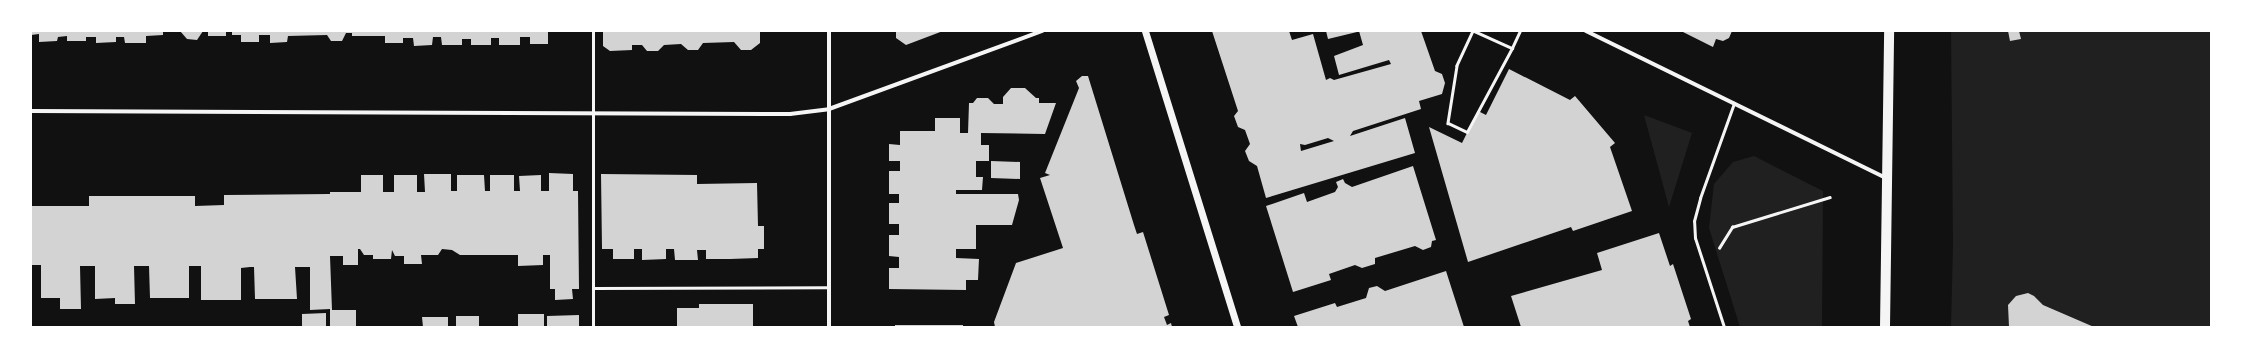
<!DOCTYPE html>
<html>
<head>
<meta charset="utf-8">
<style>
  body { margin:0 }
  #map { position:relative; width:2242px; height:358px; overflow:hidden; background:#111; font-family:Ubuntu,sans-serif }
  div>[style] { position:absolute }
  .green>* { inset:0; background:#202020 }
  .building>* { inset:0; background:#d3d3d3 }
  .path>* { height:2.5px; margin:-1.25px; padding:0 1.25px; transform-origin:1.25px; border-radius:1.25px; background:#f5f5f5 }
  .service>* { height:3px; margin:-1.5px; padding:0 1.5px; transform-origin:1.5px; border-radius:1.5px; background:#f5f5f5 }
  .minor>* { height:4px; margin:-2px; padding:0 2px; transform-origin:2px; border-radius:2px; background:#f5f5f5 }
  .tertiary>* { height:7px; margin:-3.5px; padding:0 3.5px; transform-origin:3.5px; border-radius:3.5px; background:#f5f5f5 }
  .primary>* { height:10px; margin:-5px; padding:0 5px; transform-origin:5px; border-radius:5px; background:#f5f5f5 }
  span { translate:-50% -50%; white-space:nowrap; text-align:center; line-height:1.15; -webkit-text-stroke:4px #fff; paint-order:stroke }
  .frame { position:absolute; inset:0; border:32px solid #fff; pointer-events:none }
</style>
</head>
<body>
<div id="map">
  <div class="green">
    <div style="clip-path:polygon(1951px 31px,2211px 31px,2211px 327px,1951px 327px,1953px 245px)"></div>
    <div style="clip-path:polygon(1644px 115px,1692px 133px,1669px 207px)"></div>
    <div style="clip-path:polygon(1754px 156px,1823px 191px,1822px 327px,1740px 327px,1709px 228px,1714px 184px,1733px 162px)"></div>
  </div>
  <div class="building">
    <div style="clip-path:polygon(31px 31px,163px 31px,163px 35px,146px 36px,146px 43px,125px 43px,124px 37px,116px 37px,116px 42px,96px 43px,96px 37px,86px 37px,86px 41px,67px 41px,67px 36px,58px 37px,57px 41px,39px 42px,39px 34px,31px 35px)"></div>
    <div style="clip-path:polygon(180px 31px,203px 31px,197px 40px,187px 39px)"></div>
    <div style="clip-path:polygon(208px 31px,226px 31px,226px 36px,208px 36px)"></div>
    <div style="clip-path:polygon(232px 31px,548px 31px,548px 44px,530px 44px,530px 37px,520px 37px,520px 45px,499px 45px,499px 38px,491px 38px,491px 45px,471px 45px,471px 39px,462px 39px,462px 45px,442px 45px,441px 37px,433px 37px,432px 45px,414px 46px,413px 38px,403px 38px,403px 43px,385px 43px,385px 36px,352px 36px,352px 33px,346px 33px,342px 41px,331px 41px,327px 35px,288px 36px,287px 42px,270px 43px,270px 35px,259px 35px,259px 42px,241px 42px,241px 35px,232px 35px)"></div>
    <div style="clip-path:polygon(603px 31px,760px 31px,760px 43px,751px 50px,741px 50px,734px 42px,703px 43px,698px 50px,688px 50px,681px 44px,664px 45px,658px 51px,647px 51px,642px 45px,632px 45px,632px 50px,610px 51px,603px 46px)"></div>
    <div style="clip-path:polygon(896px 31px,943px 31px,906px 45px,896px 38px)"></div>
    <div style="clip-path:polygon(evenodd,1212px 31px,1289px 31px,1292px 40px,1313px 34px,1326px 80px,1330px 78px,1334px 80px,1391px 64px,1389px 60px,1339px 75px,1334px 56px,1363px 45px,1359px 31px,1421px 31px,1435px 71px,1442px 74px,1445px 83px,1442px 94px,1419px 101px,1421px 109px,1353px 131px,1350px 136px,1405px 118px,1415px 153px,1266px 198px,1257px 166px,1249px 161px,1245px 151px,1250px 144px,1245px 130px,1238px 127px,1234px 116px,1238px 111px,1212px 31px,1328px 138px,1334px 141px,1301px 151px,1300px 144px,1305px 145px,1328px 138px)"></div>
    <div style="clip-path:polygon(1326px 31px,1357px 31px,1357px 32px,1328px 39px)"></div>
    <div style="clip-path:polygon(1681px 31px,1732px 31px,1729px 38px,1723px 41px,1716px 39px,1713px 47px)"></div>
    <div style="clip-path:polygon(2008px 31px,2019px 31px,2021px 39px,2010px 41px)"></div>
    <div style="clip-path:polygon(1509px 69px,1570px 100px,1575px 96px,1615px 143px,1610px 147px,1632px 211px,1573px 231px,1571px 227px,1468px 262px,1429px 127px,1462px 143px,1478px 111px,1486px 115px)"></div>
    <div style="clip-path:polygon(1082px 76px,1088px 76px,1134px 225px,1137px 234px,1143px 232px,1169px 315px,1164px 317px,1167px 325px,1171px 323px,1172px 327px,995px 327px,994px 322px,1016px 263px,1063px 248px,1040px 178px,1050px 175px,1045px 173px,1079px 88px,1076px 81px)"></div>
    <div style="clip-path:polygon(1011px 88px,1025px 88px,1036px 98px,1039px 98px,1039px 103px,1056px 103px,1045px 134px,981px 133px,981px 145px,989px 145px,989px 161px,976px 161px,976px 177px,983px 177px,982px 190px,956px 190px,956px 194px,1018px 194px,1019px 200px,1012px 225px,976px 225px,976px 249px,956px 249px,956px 258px,979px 259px,978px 280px,966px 280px,966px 290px,889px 289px,889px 268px,899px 268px,899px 257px,889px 256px,889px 235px,899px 235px,899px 224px,889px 224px,889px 203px,899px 203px,899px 194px,889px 194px,889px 171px,900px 171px,900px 161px,889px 161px,889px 144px,900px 145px,900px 131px,935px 131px,935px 118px,960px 118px,960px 133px,968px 133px,969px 103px,973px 103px,977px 98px,988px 98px,994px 104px,1003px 104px,1003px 97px)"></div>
    <div style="clip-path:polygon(991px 161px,1020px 162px,1020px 179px,991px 178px)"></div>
    <div style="clip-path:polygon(1413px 166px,1436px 240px,1432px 241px,1431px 247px,1423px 250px,1415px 246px,1375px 258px,1375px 264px,1362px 268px,1355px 265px,1329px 274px,1331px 280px,1293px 292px,1266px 206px,1304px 193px,1307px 202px,1335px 192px,1338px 187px,1336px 182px,1343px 179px,1345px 183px,1352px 187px)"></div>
    <div style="clip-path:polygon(549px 173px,573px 174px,573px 191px,578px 191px,579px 289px,572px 289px,573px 299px,555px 300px,555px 289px,550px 289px,550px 255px,543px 255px,543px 265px,518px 266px,518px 255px,460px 255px,452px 250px,442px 249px,438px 255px,421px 255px,422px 264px,404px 264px,404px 256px,395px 256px,392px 250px,391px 259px,373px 259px,373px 255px,364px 255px,360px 249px,358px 249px,358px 265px,343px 265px,343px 256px,330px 256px,332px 310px,356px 310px,356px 327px,330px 327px,330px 309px,310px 310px,310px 267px,295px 267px,297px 299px,255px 299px,254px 267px,250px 267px,241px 268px,241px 300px,201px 300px,201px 266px,189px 266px,189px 298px,150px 298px,149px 266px,134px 266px,135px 304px,115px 304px,115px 298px,95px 299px,95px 266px,80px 266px,81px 309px,60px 309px,60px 298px,41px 298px,41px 265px,31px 265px,31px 206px,89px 206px,89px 196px,195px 196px,195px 206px,224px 205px,224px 195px,330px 194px,330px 192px,361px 192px,361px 175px,383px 175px,383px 192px,394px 192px,394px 175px,417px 175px,417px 192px,425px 192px,424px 174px,451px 174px,451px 191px,457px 191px,457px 175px,484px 175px,485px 191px,490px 191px,490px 175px,514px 175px,514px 191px,520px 191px,519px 176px,541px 175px,541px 191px,549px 191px)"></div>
    <div style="clip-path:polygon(601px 174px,697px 175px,697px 184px,757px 183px,758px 226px,764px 226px,764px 249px,758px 249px,758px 258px,730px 259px,706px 259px,706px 250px,697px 250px,698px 260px,675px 260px,674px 249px,666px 249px,666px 259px,642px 260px,642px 249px,634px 249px,634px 259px,613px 259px,613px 249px,602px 249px)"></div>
    <div style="clip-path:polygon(1659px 233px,1670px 266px,1673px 264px,1691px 319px,1688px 321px,1690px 327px,1521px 327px,1511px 296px,1602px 270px,1597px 253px)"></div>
    <div style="clip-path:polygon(1446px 271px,1464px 327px,1298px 327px,1294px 316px,1335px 303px,1337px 307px,1366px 298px,1369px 288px,1377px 286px,1385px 291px)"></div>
    <div style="clip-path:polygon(2028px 293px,2034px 296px,2043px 305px,2094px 327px,2009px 327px,2008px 305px,2016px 296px)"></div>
    <div style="clip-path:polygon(699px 304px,753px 304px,753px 327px,677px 327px,677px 308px,699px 308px)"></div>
    <div style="clip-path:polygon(326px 313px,326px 327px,302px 327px,302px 314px)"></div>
    <div style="clip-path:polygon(518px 314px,544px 314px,544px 327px,518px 327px)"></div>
    <div style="clip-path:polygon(579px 315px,579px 327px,547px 327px,547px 316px)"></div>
    <div style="clip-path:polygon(456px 316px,479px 316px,479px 327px,456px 327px)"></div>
    <div style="clip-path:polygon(422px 317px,448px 317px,448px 327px,423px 327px)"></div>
    <div style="clip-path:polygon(895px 325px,963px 325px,963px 327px,895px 327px)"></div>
  </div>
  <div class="path">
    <div style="left:1473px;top:31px;width:38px;rotate:115deg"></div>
    <div style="left:1457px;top:66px;width:58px;rotate:99deg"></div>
    <div style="left:1448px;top:123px;width:21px;rotate:25deg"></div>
    <div style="left:1467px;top:132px;width:95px;rotate:-61.8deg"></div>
    <div style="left:1474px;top:31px;width:42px;rotate:24.1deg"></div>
    <div style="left:1512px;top:48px;width:19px;rotate:-65deg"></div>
    <div style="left:1719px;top:248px;width:25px;rotate:-58deg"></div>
    <div style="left:1732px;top:227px;width:102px;rotate:-17deg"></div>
  </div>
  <div class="service">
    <div style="left:593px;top:31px;width:296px;rotate:90deg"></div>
    <div style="left:593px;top:288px;width:236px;rotate:-0.2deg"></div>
    <div style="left:1724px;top:327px;width:94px;rotate:-108deg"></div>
    <div style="left:1695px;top:238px;width:17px;rotate:-93deg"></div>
    <div style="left:1694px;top:221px;width:24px;rotate:-75deg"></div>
    <div style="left:1700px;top:198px;width:101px;rotate:-70.3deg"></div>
  </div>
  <div class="minor">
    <div style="left:1586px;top:31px;width:334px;rotate:26.1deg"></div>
    <div style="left:31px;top:111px;width:759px;rotate:0.23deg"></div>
    <div style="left:790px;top:114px;width:39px;rotate:-7deg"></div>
    <div style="left:829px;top:109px;width:227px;rotate:-20.1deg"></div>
    <div style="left:829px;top:327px;width:296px;rotate:-90deg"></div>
  </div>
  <div class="tertiary">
    <div style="left:1145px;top:31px;width:310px;rotate:72.7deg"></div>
  </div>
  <div class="primary">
    <div style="left:1885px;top:327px;width:296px;rotate:-89.2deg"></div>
  </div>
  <div class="frame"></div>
</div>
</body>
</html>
